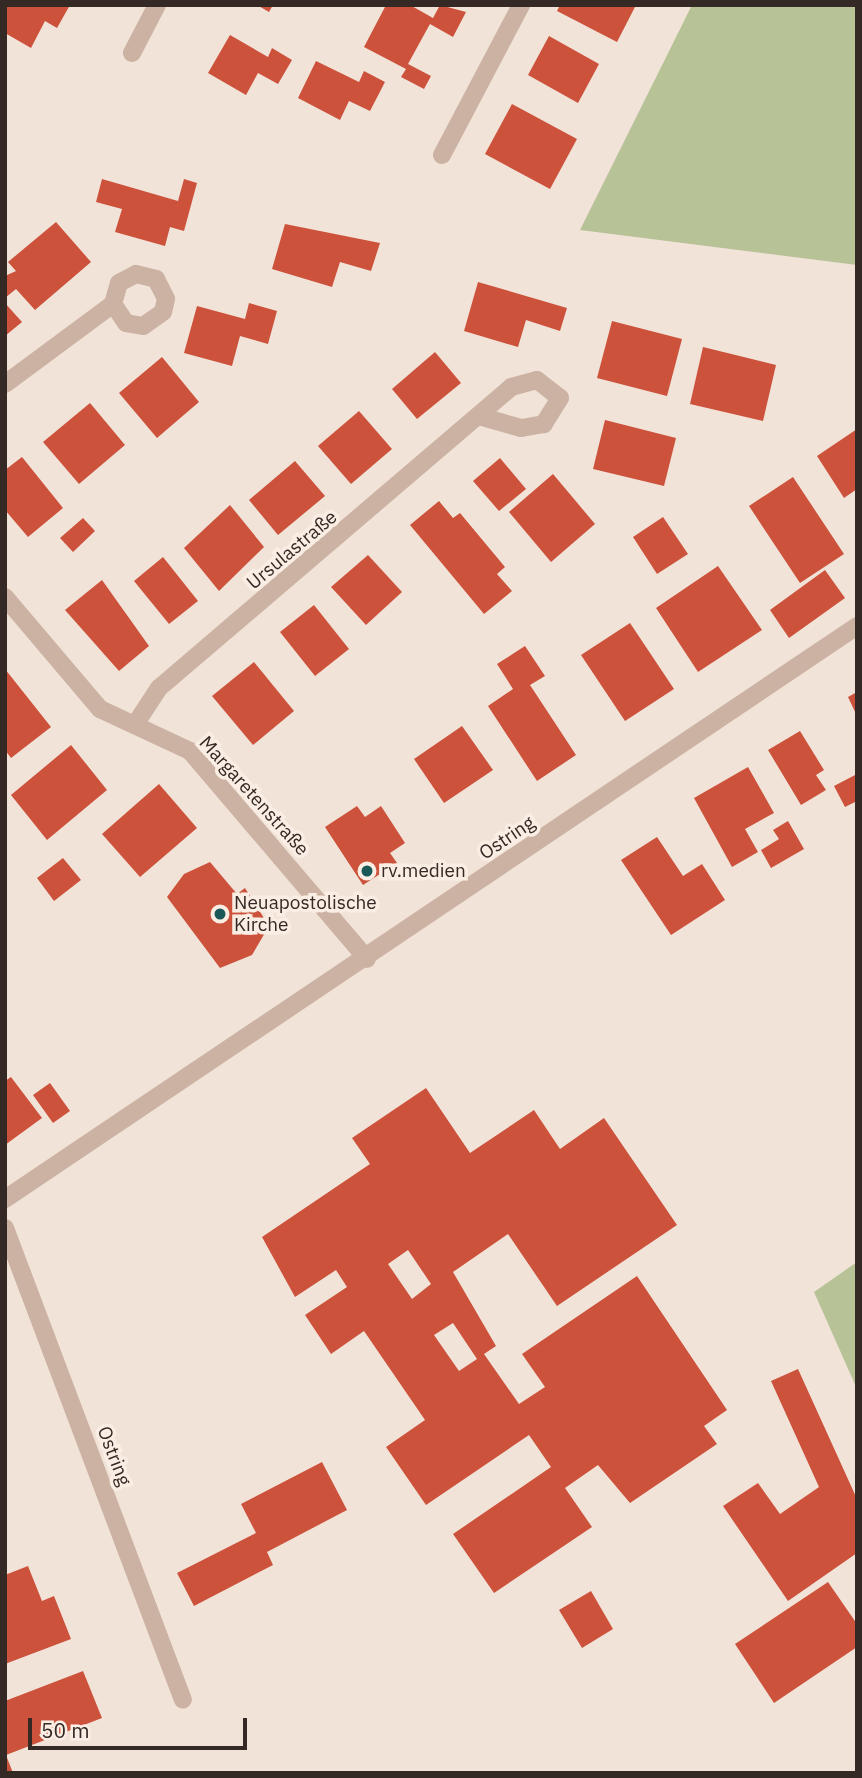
<!DOCTYPE html>
<html>
<head>
<meta charset="utf-8">
<style>
  body { margin:0 }
  #map { position:relative; width:862px; height:1778px; overflow:hidden; background:#f2e3d8; font-family:"IBM Plex Sans",sans-serif }
  div>[style] { position:absolute }
  .green>* { inset:0; background:#b7c297 }
  .building>* { inset:0; background:#cc523c }
  .minor>* { height:18px; margin:-9px; padding:0 9px; transform-origin:9px; border-radius:9px; background:#cbb2a3 }
  .dots>* { width:19px; height:19px; translate:-50% -50%; box-sizing:border-box; border:4px solid #faeee4; border-radius:50% }
  span { translate:-50% -50%; white-space:nowrap; text-align:center; line-height:1.15; -webkit-text-stroke:7px #faeee4; paint-order:stroke }
  .street-label { font-size:19px; color:#352926 }
  .poi-label { font-size:19px; color:#352926 }
  .left { translate:0 -50%; text-align:left }
  .frame { position:absolute; inset:0; border:7px solid #352926; pointer-events:none }
  .scale { position:absolute; left:28px; top:1718px; width:219px; height:32px; box-sizing:border-box; border:4px solid #352926; border-top:0; padding-left:9px; font-size:21px; line-height:24px; white-space:nowrap; color:#352926; -webkit-text-stroke:5px #faeee4; paint-order:stroke }
</style>
</head>
<body>
<div id="map">
  <div class="green">
    <div style="clip-path:polygon(692px 5px,857px 5px,857px 265px,580px 230px)"></div>
    <div style="clip-path:polygon(857px 1262px,857px 1389px,814px 1292px)"></div>
  </div>
  <div class="building">
    <div style="clip-path:polygon(5px 5px,32px 6px,70px 5px,57px 28px,45px 21px,31px 48px,5px 33px)"></div>
    <div style="clip-path:polygon(257px 5px,273px 5px,269px 12px)"></div>
    <div style="clip-path:polygon(386px 5px,410px 5px,433px 18px,440px 5px,466px 12px,453px 37px,430px 24px,425px 33px,408px 64px,431px 76px,424px 89px,401px 77px,406px 69px,364px 47px)"></div>
    <div style="clip-path:polygon(560px 5px,636px 5px,617px 42px,557px 11px)"></div>
    <div style="clip-path:polygon(230px 35px,268px 57px,272px 48px,292px 60px,278px 84px,258px 73px,246px 95px,208px 73px)"></div>
    <div style="clip-path:polygon(549px 36px,599px 64px,578px 103px,528px 75px)"></div>
    <div style="clip-path:polygon(316px 61px,359px 82px,364px 71px,385px 82px,370px 111px,349px 101px,340px 120px,298px 98px)"></div>
    <div style="clip-path:polygon(512px 104px,577px 139px,550px 189px,485px 154px)"></div>
    <div style="clip-path:polygon(102px 179px,178px 201px,184px 179px,197px 183px,184px 231px,170px 227px,165px 246px,115px 232px,122px 209px,96px 202px)"></div>
    <div style="clip-path:polygon(56px 222px,91px 262px,35px 310px,16px 289px,5px 298px,5px 276px,16px 271px,8px 262px)"></div>
    <div style="clip-path:polygon(285px 224px,380px 243px,371px 271px,340px 262px,332px 287px,272px 269px)"></div>
    <div style="clip-path:polygon(478px 282px,567px 308px,560px 331px,526px 320px,518px 347px,464px 331px)"></div>
    <div style="clip-path:polygon(5px 303px,22px 322px,5px 336px)"></div>
    <div style="clip-path:polygon(249px 303px,277px 311px,268px 344px,240px 336px,232px 366px,184px 353px,197px 306px,245px 319px)"></div>
    <div style="clip-path:polygon(612px 321px,682px 339px,667px 396px,597px 378px)"></div>
    <div style="clip-path:polygon(703px 347px,776px 365px,763px 421px,690px 404px)"></div>
    <div style="clip-path:polygon(435px 352px,461px 383px,417px 419px,392px 389px)"></div>
    <div style="clip-path:polygon(162px 357px,199px 402px,157px 438px,119px 393px)"></div>
    <div style="clip-path:polygon(90px 403px,125px 445px,79px 484px,43px 442px)"></div>
    <div style="clip-path:polygon(359px 411px,392px 449px,351px 484px,318px 446px)"></div>
    <div style="clip-path:polygon(605px 420px,676px 438px,664px 486px,593px 469px)"></div>
    <div style="clip-path:polygon(857px 429px,857px 489px,844px 498px,817px 456px)"></div>
    <div style="clip-path:polygon(22px 457px,63px 508px,28px 537px,5px 510px,5px 470px)"></div>
    <div style="clip-path:polygon(500px 458px,526px 489px,499px 511px,473px 481px)"></div>
    <div style="clip-path:polygon(295px 461px,325px 496px,278px 535px,249px 500px)"></div>
    <div style="clip-path:polygon(553px 474px,595px 524px,551px 562px,509px 512px)"></div>
    <div style="clip-path:polygon(793px 477px,844px 554px,800px 583px,749px 506px)"></div>
    <div style="clip-path:polygon(439px 501px,453px 518px,460px 513px,505px 567px,497px 574px,512px 591px,484px 614px,410px 525px)"></div>
    <div style="clip-path:polygon(230px 505px,264px 547px,219px 591px,184px 548px)"></div>
    <div style="clip-path:polygon(663px 517px,688px 554px,657px 574px,633px 537px)"></div>
    <div style="clip-path:polygon(83px 518px,95px 531px,73px 552px,60px 538px)"></div>
    <div style="clip-path:polygon(368px 555px,402px 592px,366px 625px,331px 587px)"></div>
    <div style="clip-path:polygon(163px 557px,198px 601px,169px 624px,134px 581px)"></div>
    <div style="clip-path:polygon(718px 566px,762px 630px,698px 672px,656px 608px)"></div>
    <div style="clip-path:polygon(825px 570px,845px 598px,789px 638px,770px 610px)"></div>
    <div style="clip-path:polygon(102px 580px,149px 646px,119px 671px,65px 610px)"></div>
    <div style="clip-path:polygon(314px 605px,349px 649px,315px 676px,280px 632px)"></div>
    <div style="clip-path:polygon(630px 623px,674px 689px,625px 721px,581px 655px)"></div>
    <div style="clip-path:polygon(525px 646px,545px 676px,530px 685px,576px 755px,537px 781px,488px 706px,513px 689px,497px 664px)"></div>
    <div style="clip-path:polygon(254px 662px,294px 711px,253px 745px,212px 696px)"></div>
    <div style="clip-path:polygon(5px 669px,51px 727px,11px 758px,5px 750px)"></div>
    <div style="clip-path:polygon(857px 692px,857px 716px,848px 697px)"></div>
    <div style="clip-path:polygon(462px 726px,493px 770px,444px 803px,414px 759px)"></div>
    <div style="clip-path:polygon(800px 731px,824px 770px,816px 775px,826px 790px,801px 805px,768px 750px)"></div>
    <div style="clip-path:polygon(71px 745px,107px 790px,47px 840px,11px 795px)"></div>
    <div style="clip-path:polygon(748px 767px,774px 813px,745px 829px,758px 852px,732px 867px,694px 798px)"></div>
    <div style="clip-path:polygon(857px 774px,857px 801px,845px 807px,834px 786px)"></div>
    <div style="clip-path:polygon(159px 784px,197px 828px,140px 877px,102px 834px)"></div>
    <div style="clip-path:polygon(357px 806px,365px 817px,381px 806px,405px 843px,390px 853px,397px 863px,363px 885px,325px 827px)"></div>
    <div style="clip-path:polygon(788px 821px,804px 849px,771px 868px,761px 850px,779px 839px,773px 830px)"></div>
    <div style="clip-path:polygon(657px 837px,683px 876px,702px 864px,725px 900px,671px 935px,621px 860px)"></div>
    <div style="clip-path:polygon(63px 858px,81px 880px,54px 901px,37px 878px)"></div>
    <div style="clip-path:polygon(210px 862px,237px 894px,245px 888px,269px 926px,252px 955px,220px 968px,167px 897px,184px 874px)"></div>
    <div style="clip-path:polygon(11px 1077px,42px 1118px,5px 1145px,5px 1081px)"></div>
    <div style="clip-path:polygon(50px 1083px,70px 1111px,53px 1123px,33px 1095px)"></div>
    <div style="clip-path:polygon(evenodd,426px 1088px,470px 1153px,534px 1110px,560px 1149px,604px 1118px,677px 1225px,557px 1306px,508px 1234px,453px 1272px,496px 1346px,484px 1354px,519px 1404px,545px 1387px,522px 1354px,637px 1276px,727px 1410px,704px 1426px,717px 1444px,630px 1503px,598px 1465px,565px 1488px,592px 1527px,494px 1593px,453px 1534px,551px 1467px,529px 1435px,426px 1505px,386px 1447px,425px 1420px,364px 1331px,331px 1354px,305px 1315px,347px 1287px,336px 1270px,295px 1297px,262px 1237px,370px 1164px,352px 1138px,426px 1088px,408px 1250px,431px 1284px,412px 1299px,388px 1264px,408px 1250px,426px 1088px,453px 1323px,477px 1359px,459px 1371px,434px 1335px,453px 1323px)"></div>
    <div style="clip-path:polygon(798px 1369px,857px 1499px,857px 1553px,788px 1601px,723px 1506px,758px 1483px,780px 1514px,819px 1487px,771px 1381px)"></div>
    <div style="clip-path:polygon(322px 1462px,347px 1510px,267px 1552px,273px 1565px,194px 1606px,177px 1573px,256px 1533px,241px 1504px)"></div>
    <div style="clip-path:polygon(28px 1566px,42px 1601px,54px 1596px,71px 1639px,5px 1664px,5px 1575px)"></div>
    <div style="clip-path:polygon(828px 1582px,857px 1624px,857px 1647px,774px 1703px,735px 1644px)"></div>
    <div style="clip-path:polygon(591px 1591px,613px 1629px,582px 1648px,559px 1610px)"></div>
    <div style="clip-path:polygon(83px 1671px,102px 1718px,6px 1755px,13px 1773px,5px 1773px,5px 1701px)"></div>
  </div>
  <div class="minor">
    <div style="left:132px;top:53px;width:54px;rotate:-62.5deg"></div>
    <div style="left:442px;top:155px;width:170px;rotate:-62.2deg"></div>
    <div style="left:5px;top:384px;width:134px;rotate:-36.5deg"></div>
    <div style="left:113px;top:304px;width:22px;rotate:-74deg"></div>
    <div style="left:119px;top:283px;width:19px;rotate:-28deg"></div>
    <div style="left:136px;top:274px;width:21px;rotate:14deg"></div>
    <div style="left:156px;top:279px;width:22px;rotate:63deg"></div>
    <div style="left:166px;top:299px;width:13px;rotate:103deg"></div>
    <div style="left:163px;top:312px;width:24px;rotate:145deg"></div>
    <div style="left:143px;top:326px;width:17px;rotate:-170deg"></div>
    <div style="left:126px;top:323px;width:23px;rotate:-124deg"></div>
    <div style="left:5px;top:597px;width:147px;rotate:49.7deg"></div>
    <div style="left:100px;top:709px;width:99px;rotate:25deg"></div>
    <div style="left:190px;top:751px;width:273px;rotate:49.6deg"></div>
    <div style="left:136px;top:723px;width:42px;rotate:-56.7deg"></div>
    <div style="left:159px;top:688px;width:463px;rotate:-40.5deg"></div>
    <div style="left:511px;top:387px;width:27px;rotate:-15deg"></div>
    <div style="left:537px;top:380px;width:29px;rotate:38deg"></div>
    <div style="left:560px;top:398px;width:31px;rotate:122deg"></div>
    <div style="left:544px;top:424px;width:23px;rotate:170deg"></div>
    <div style="left:521px;top:428px;width:40px;rotate:-164deg"></div>
    <div style="left:5px;top:1199px;width:1027px;rotate:-33.92deg"></div>
    <div style="left:5px;top:1228px;width:504px;rotate:69.34deg"></div>
  </div>
  <div class="dots">
    <div style="left:367px;top:871px;background:#195857"></div>
    <div style="left:220px;top:914px;background:#195857"></div>
  </div>
  <div class="street-label">
    <span style="left:292px;top:550px;rotate:-40deg">Ursulastraße</span>
    <span style="left:254px;top:796px;rotate:48deg">Margaretenstraße</span>
    <span style="left:507px;top:838px;rotate:-34deg">Ostring</span>
    <span style="left:114px;top:1456px;rotate:69deg">Ostring</span>
  </div>
  <div class="poi-label">
    <span class="left" style="left:381px;top:871px">rv.medien</span>
    <span class="left" style="left:234px;top:914px">Neuapostolische<br>Kirche</span>
  </div>
  <div class="frame"></div>
  <div class="scale">50 m</div>
</div>
</body>
</html>
